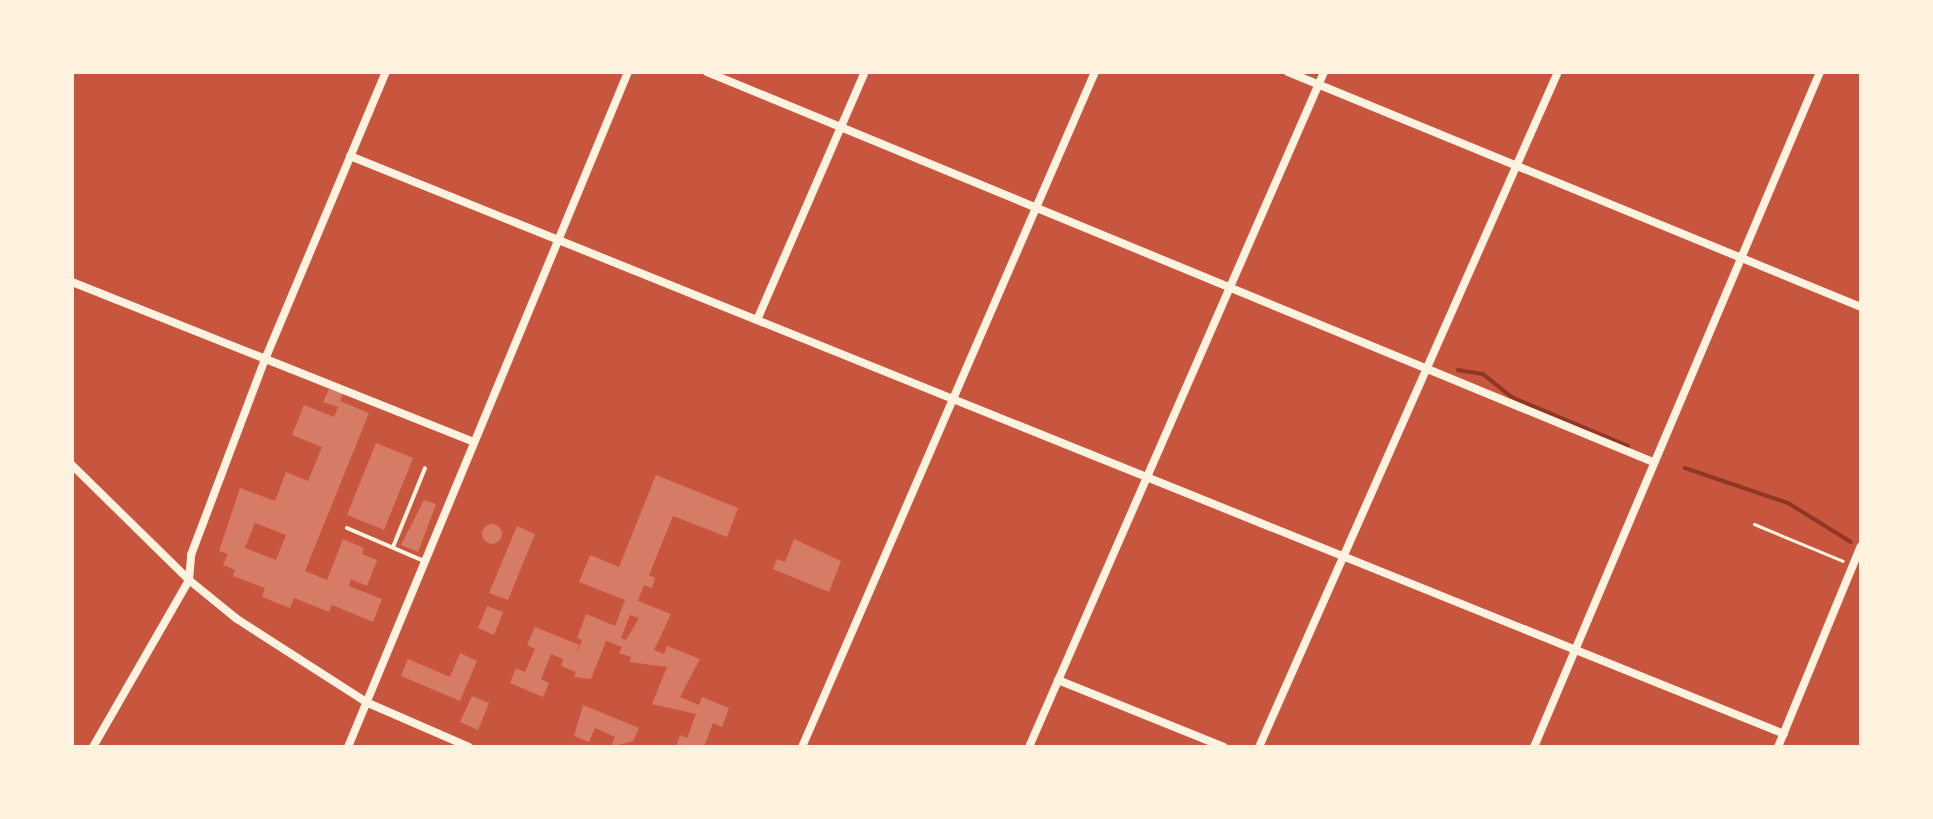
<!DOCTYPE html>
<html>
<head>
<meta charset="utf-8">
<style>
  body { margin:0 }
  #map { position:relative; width:1933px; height:819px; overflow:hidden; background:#c8553d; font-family:"Exo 2",sans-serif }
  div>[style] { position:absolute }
  .stream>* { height:4px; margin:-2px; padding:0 2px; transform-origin:2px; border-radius:2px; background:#8f3625 }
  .building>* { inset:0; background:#d67c66 }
  .round { border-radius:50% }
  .path>* { height:3px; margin:-1.5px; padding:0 1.5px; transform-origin:1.5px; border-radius:1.5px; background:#fff3e0 }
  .service>* { height:4px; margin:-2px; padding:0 2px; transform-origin:2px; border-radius:2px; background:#fff3e0 }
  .minor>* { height:8px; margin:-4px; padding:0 4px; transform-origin:4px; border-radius:4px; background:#fff3e0 }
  span { translate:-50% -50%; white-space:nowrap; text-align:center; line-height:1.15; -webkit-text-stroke:8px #fff3e0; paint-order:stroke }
  .frame { position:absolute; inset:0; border:74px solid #fff3e0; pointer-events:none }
</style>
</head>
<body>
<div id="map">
  <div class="stream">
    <div style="left:1458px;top:370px;width:25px;rotate:9deg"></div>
    <div style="left:1483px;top:374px;width:36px;rotate:39deg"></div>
    <div style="left:1511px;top:397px;width:127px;rotate:22.7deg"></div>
    <div style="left:1685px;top:468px;width:109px;rotate:18.8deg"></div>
    <div style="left:1788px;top:503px;width:74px;rotate:31.8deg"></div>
  </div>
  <div class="building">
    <div style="clip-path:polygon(evenodd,329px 389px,343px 394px,340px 401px,369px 413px,305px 571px,327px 580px,343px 539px,364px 548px,362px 554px,377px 560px,367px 586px,351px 579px,349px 586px,382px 599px,373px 622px,332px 605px,329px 612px,294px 598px,290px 608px,262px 597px,265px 588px,233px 576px,235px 570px,223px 565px,228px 554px,219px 551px,240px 488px,275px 501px,286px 472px,308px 481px,322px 447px,292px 435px,304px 405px,334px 417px,338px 407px,323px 402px,329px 389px,255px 523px,286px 535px,276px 560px,245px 548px,255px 523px)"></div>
    <div style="clip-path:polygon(376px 443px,413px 458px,384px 530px,347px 515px)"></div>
    <div style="clip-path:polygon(evenodd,656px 475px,738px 508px,727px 537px,673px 516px,649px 575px,655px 578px,652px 588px,644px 585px,638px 601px,671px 614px,654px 650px,664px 654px,667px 646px,700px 659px,680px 697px,699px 705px,702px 697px,729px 708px,722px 727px,713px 723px,704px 747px,676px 747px,680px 735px,687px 738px,696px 714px,652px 704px,667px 667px,629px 662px,631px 657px,619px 653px,622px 647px,606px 641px,591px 679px,574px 677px,576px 672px,561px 666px,563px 659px,551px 654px,541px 679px,549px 683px,543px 697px,510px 683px,516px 668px,525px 672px,535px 649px,527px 645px,535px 627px,579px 645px,576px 655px,582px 640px,577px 638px,586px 614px,615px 626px,625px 600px,579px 582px,590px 555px,619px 567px,656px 475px,630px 615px,639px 618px,626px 640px,621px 638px,630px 615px)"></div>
    <div style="clip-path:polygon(424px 500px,436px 504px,418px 552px,401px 545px)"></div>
    <div class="round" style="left:482px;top:524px;width:20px;height:20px"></div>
    <div style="clip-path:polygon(517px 526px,535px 534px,508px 600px,489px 593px)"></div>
    <div style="clip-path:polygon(794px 539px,841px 561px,829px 592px,773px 569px,777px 559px,785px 562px)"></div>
    <div style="clip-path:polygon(487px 606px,503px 612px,494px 635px,478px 628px)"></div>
    <div style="clip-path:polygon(460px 653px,477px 661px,460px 701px,401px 676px,408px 659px,450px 677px)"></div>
    <div style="clip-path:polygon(472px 696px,489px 703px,478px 730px,460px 722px)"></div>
    <div style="clip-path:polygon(583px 705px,639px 728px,633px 741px,611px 747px,615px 737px,595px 728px,589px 742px,574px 736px)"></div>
  </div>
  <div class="path">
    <div style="left:1754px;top:524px;width:96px;rotate:22.6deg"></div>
  </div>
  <div class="service">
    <div style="left:347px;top:528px;width:84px;rotate:23.2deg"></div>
    <div style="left:393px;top:547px;width:85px;rotate:-67.9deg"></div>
  </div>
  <div class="minor">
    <div style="left:707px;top:72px;width:1023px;rotate:22.4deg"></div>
    <div style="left:1288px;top:72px;width:619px;rotate:22.3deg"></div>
    <div style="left:350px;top:156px;width:1546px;rotate:21.95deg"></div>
    <div style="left:72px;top:282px;width:433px;rotate:21.7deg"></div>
    <div style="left:757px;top:320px;width:270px;rotate:-66.5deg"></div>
    <div style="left:72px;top:465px;width:164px;rotate:44.5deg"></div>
    <div style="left:189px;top:580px;width:62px;rotate:39.1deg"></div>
    <div style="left:237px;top:619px;width:156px;rotate:32.7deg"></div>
    <div style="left:368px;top:703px;width:110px;rotate:23.5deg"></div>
    <div style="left:1058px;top:680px;width:179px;rotate:22deg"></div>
    <div style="left:93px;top:747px;width:193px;rotate:-60.1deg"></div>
    <div style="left:189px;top:580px;width:25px;rotate:-85deg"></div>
    <div style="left:191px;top:555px;width:212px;rotate:-69.3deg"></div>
    <div style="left:266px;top:357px;width:309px;rotate:-67.2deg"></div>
    <div style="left:348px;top:747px;width:731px;rotate:-67.47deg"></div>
    <div style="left:802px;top:747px;width:736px;rotate:-66.54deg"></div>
    <div style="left:1029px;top:747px;width:737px;rotate:-66.39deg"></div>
    <div style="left:1259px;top:747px;width:738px;rotate:-66.11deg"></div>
    <div style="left:1534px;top:747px;width:733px;rotate:-67.04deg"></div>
    <div style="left:1778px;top:747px;width:217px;rotate:-67.6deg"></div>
  </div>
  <div class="frame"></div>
</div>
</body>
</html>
